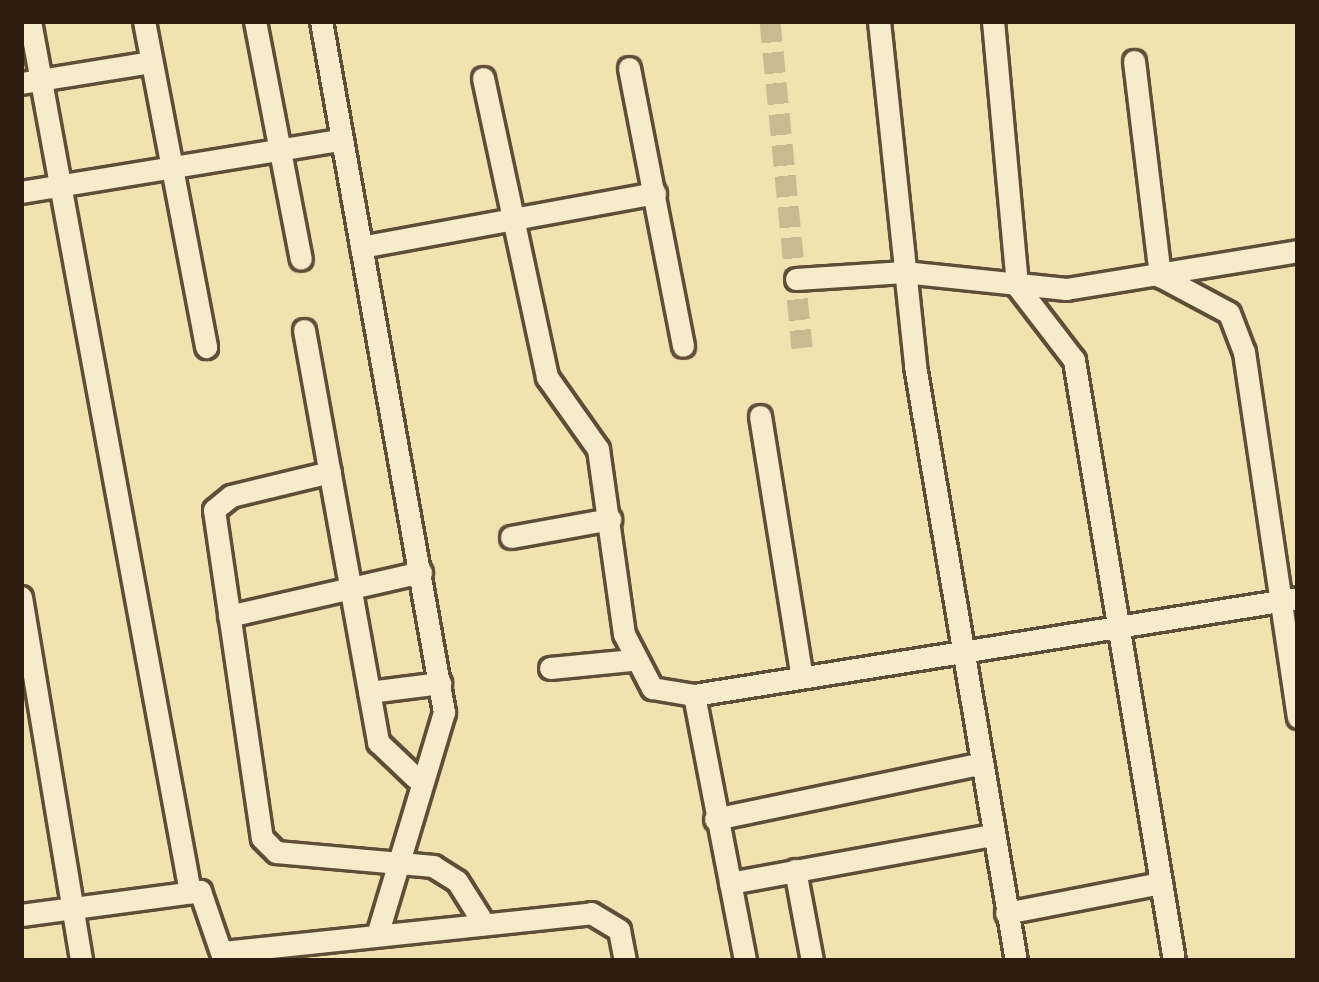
<!DOCTYPE html>
<html>
<head>
<meta charset="utf-8">
<style>
  body { margin:0 }
  #map { position:relative; width:1319px; height:982px; overflow:hidden; background:#f1e2b0; font-family:"IM FELL DW Pica",serif }
  div>[style] { position:absolute }
  .minor-tunnel>* { height:21px; margin-top:-10.5px; transform-origin:0; background:repeating-linear-gradient(90deg,#caba90 0 21px,transparent 0 31px) }
  .roads { filter:drop-shadow(3px 0 #5e4e38) drop-shadow(-3px 0 #5e4e38) drop-shadow(0 3px #5e4e38) drop-shadow(0 -3px #5e4e38) }
  .minor>* { height:21px; margin:-10.5px; padding:0 10.5px; transform-origin:10.5px; border-radius:10.5px; background:#f6eccc }
  span { translate:-50% -50%; white-space:nowrap; text-align:center; line-height:1.15; -webkit-text-stroke:12px #f6eccc; paint-order:stroke }
  .frame { position:absolute; inset:0; border:24px solid #2d1c10; pointer-events:none }
</style>
</head>
<body>
<div id="map">
  <div class="minor-tunnel">
    <div style="left:770px;top:21px;width:328px;rotate:84.4deg"></div>
  </div>
  <div class="roads">
    <div class="minor">
      <div style="left:30px;top:21px;width:886px;rotate:79.59deg"></div>
      <div style="left:144px;top:21px;width:332px;rotate:79.2deg"></div>
      <div style="left:255px;top:21px;width:242px;rotate:79.1deg"></div>
      <div style="left:321px;top:21px;width:702px;rotate:79.91deg"></div>
      <div style="left:444px;top:712px;width:230px;rotate:106.7deg"></div>
      <div style="left:879px;top:21px;width:347px;rotate:84deg"></div>
      <div style="left:915px;top:366px;width:604px;rotate:80.37deg"></div>
      <div style="left:993px;top:21px;width:266px;rotate:84.8deg"></div>
      <div style="left:1017px;top:286px;width:93px;rotate:52.4deg"></div>
      <div style="left:1074px;top:360px;width:609px;rotate:80.55deg"></div>
      <div style="left:1134px;top:61px;width:217px;rotate:83.1deg"></div>
      <div style="left:1160px;top:276px;width:78px;rotate:28.2deg"></div>
      <div style="left:1229px;top:313px;width:42px;rotate:69deg"></div>
      <div style="left:1244px;top:352px;width:369px;rotate:81.6deg"></div>
      <div style="left:629px;top:68px;width:283px;rotate:79deg"></div>
      <div style="left:483px;top:78px;width:306px;rotate:77.9deg"></div>
      <div style="left:547px;top:377px;width:88px;rotate:54.7deg"></div>
      <div style="left:598px;top:449px;width:187px;rotate:82deg"></div>
      <div style="left:624px;top:634px;width:61px;rotate:62.6deg"></div>
      <div style="left:652px;top:688px;width:43px;rotate:9.5deg"></div>
      <div style="left:694px;top:695px;width:612px;rotate:-9.12deg"></div>
      <div style="left:21px;top:83px;width:131px;rotate:-9.2deg"></div>
      <div style="left:21px;top:192px;width:323px;rotate:-9.3deg"></div>
      <div style="left:361px;top:247px;width:299px;rotate:-10.4deg"></div>
      <div style="left:796px;top:279px;width:108px;rotate:-3.7deg"></div>
      <div style="left:904px;top:272px;width:163px;rotate:6deg"></div>
      <div style="left:1066px;top:289px;width:235px;rotate:-9.3deg"></div>
      <div style="left:304px;top:330px;width:419px;rotate:79.8deg"></div>
      <div style="left:378px;top:742px;width:52px;rotate:43.5deg"></div>
      <div style="left:760px;top:416px;width:264px;rotate:80.9deg"></div>
      <div style="left:330px;top:472px;width:102px;rotate:166.4deg"></div>
      <div style="left:231px;top:496px;width:22px;rotate:141deg"></div>
      <div style="left:214px;top:510px;width:331px;rotate:81.7deg"></div>
      <div style="left:262px;top:838px;width:20px;rotate:45deg"></div>
      <div style="left:276px;top:852px;width:158px;rotate:5.1deg"></div>
      <div style="left:433px;top:866px;width:28px;rotate:32deg"></div>
      <div style="left:457px;top:881px;width:51px;rotate:57.9deg"></div>
      <div style="left:511px;top:537px;width:101px;rotate:-10.3deg"></div>
      <div style="left:21px;top:597px;width:369px;rotate:80.6deg"></div>
      <div style="left:229px;top:616px;width:197px;rotate:-12.9deg"></div>
      <div style="left:550px;top:668px;width:81px;rotate:-5.6deg"></div>
      <div style="left:369px;top:692px;width:72px;rotate:-7.2deg"></div>
      <div style="left:694px;top:695px;width:271px;rotate:79.1deg"></div>
      <div style="left:715px;top:819px;width:270px;rotate:-11.8deg"></div>
      <div style="left:795px;top:870px;width:93px;rotate:79.4deg"></div>
      <div style="left:730px;top:883px;width:266px;rotate:-10.4deg"></div>
      <div style="left:1006px;top:913px;width:158px;rotate:-11deg"></div>
      <div style="left:21px;top:915px;width:181px;rotate:-7.6deg"></div>
      <div style="left:200px;top:891px;width:74px;rotate:71.1deg"></div>
      <div style="left:223px;top:952px;width:370px;rotate:-6deg"></div>
      <div style="left:591px;top:913px;width:33px;rotate:31deg"></div>
      <div style="left:619px;top:930px;width:32px;rotate:79deg"></div>
    </div>
  </div>
  <div class="frame"></div>
</div>
</body>
</html>
